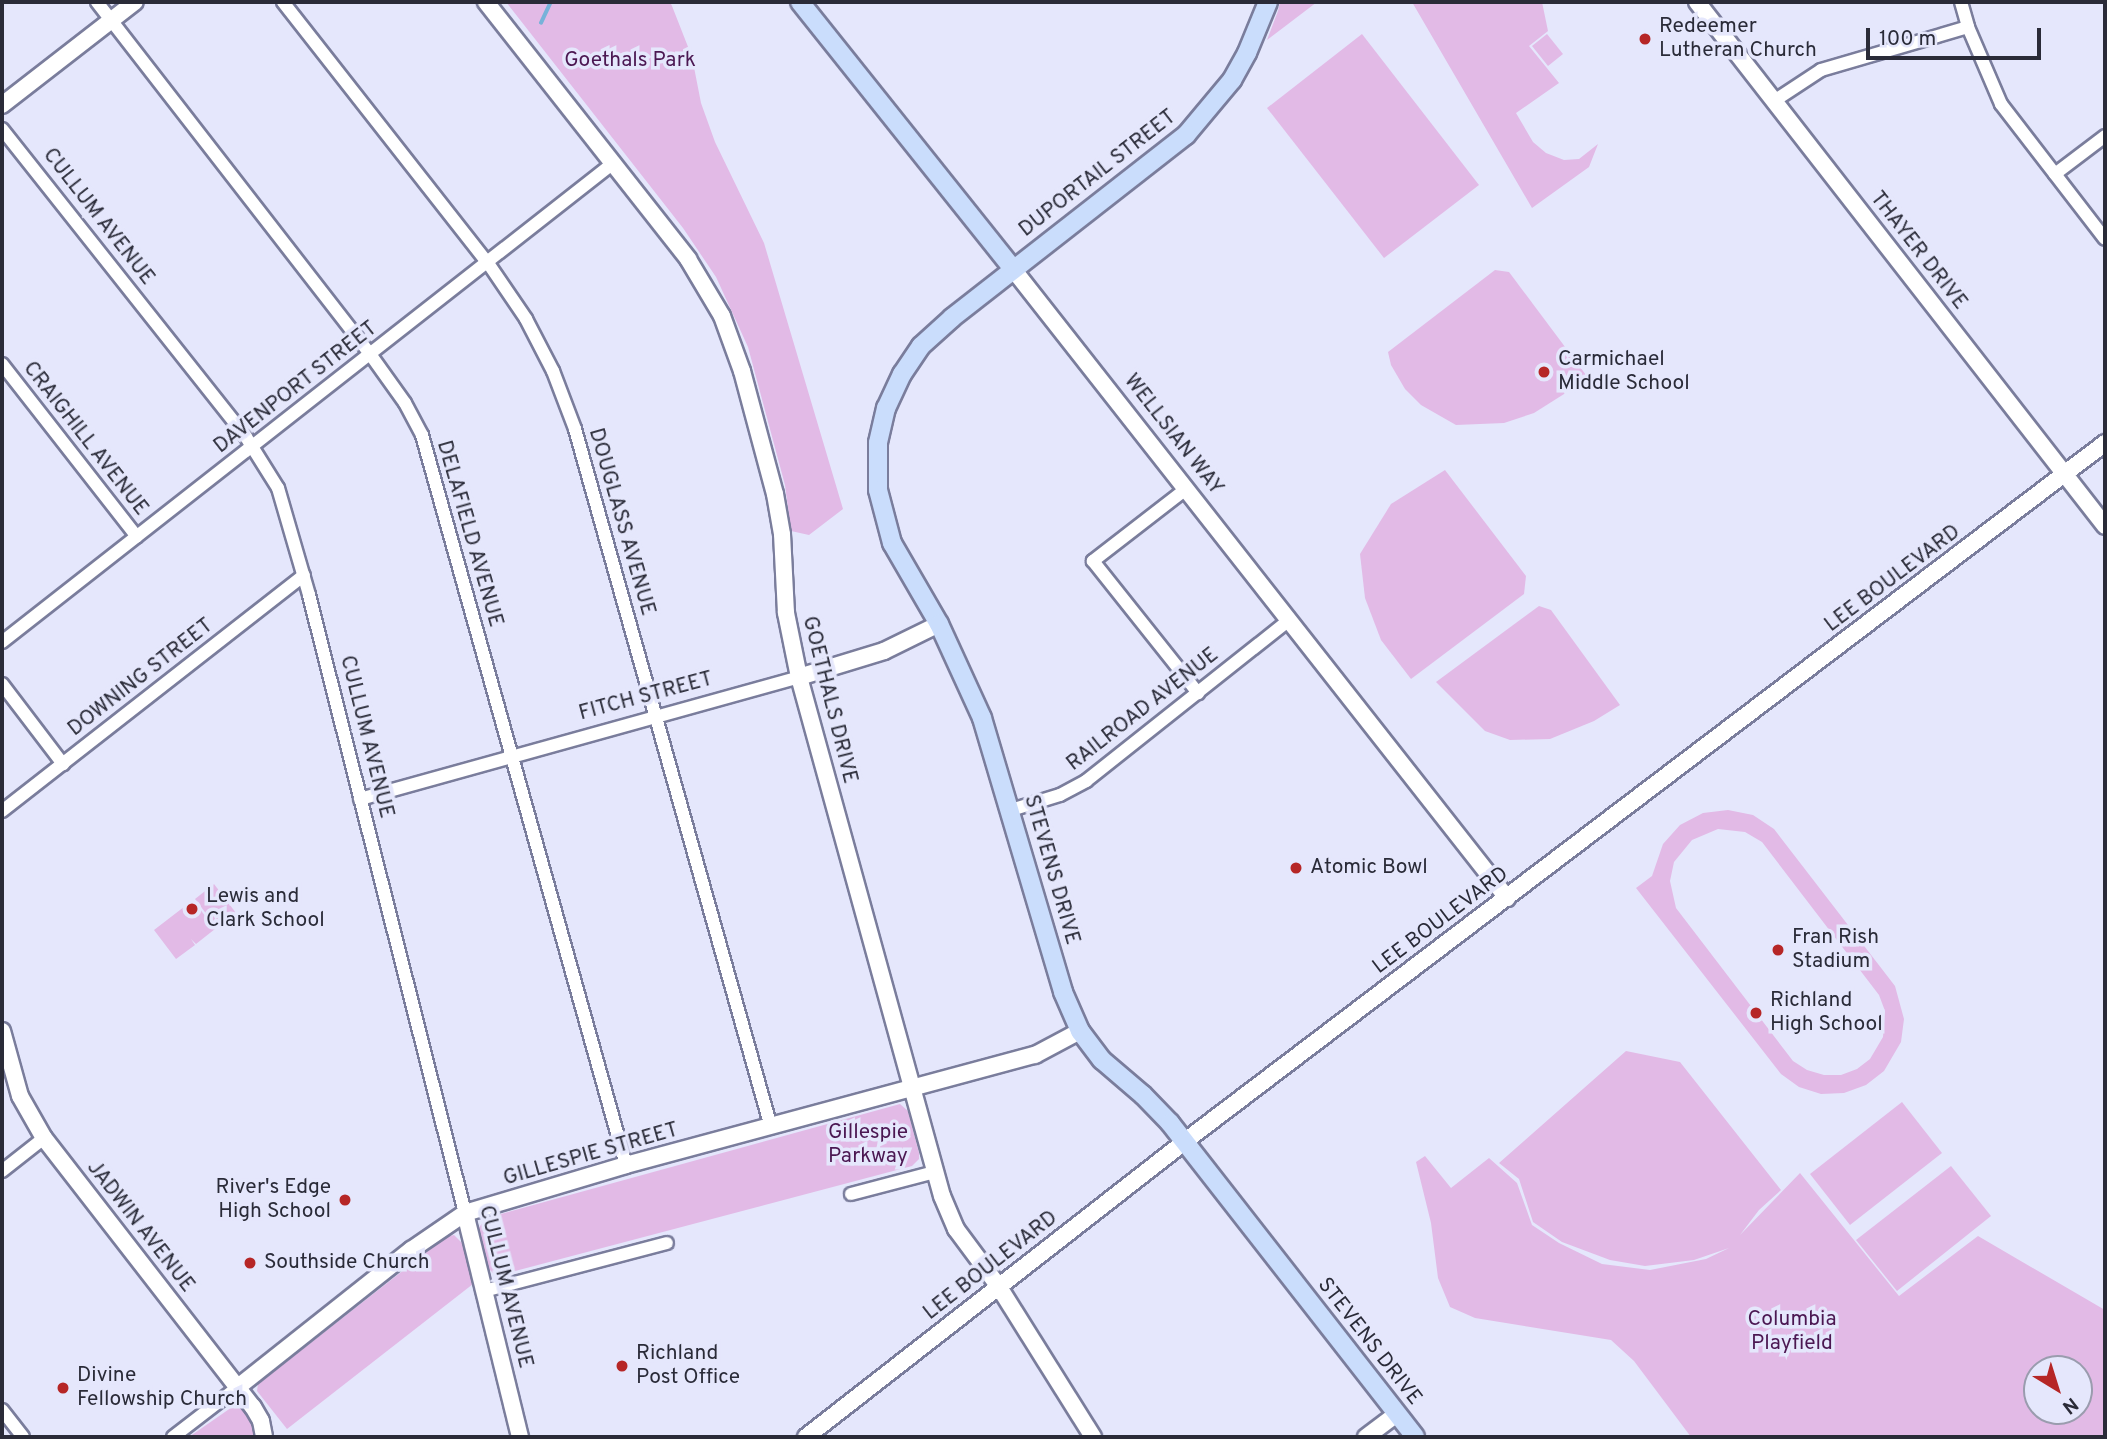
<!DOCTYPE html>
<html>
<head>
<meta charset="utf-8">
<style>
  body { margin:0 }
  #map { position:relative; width:2107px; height:1439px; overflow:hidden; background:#e5e7fc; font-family:Overpass,sans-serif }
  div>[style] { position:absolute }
  .green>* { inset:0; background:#e2bae6 }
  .stream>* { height:3.5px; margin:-1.75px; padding:0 1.75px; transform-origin:1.75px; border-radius:1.75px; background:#77b2d9 }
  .roads { filter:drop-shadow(2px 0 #7a7d9c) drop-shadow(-2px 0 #7a7d9c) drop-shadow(0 2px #7a7d9c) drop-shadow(0 -2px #7a7d9c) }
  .minor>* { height:12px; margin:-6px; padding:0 6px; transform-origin:6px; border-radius:6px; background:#fff }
  .tertiary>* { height:16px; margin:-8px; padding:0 8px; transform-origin:8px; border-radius:8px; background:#fff }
  .secondary>* { height:18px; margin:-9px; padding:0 9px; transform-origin:9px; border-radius:9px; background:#caddfc }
  .dots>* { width:19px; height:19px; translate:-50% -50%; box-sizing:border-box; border:4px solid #e5e7fc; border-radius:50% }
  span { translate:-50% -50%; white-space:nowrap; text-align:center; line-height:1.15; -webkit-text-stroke:7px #e5e7fc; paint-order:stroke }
  .poi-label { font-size:21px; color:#2a2b38 }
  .left { translate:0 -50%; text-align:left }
  .right { translate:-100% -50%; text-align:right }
  .park-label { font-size:21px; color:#4b1752 }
  .street-label { font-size:21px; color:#2a2b38 }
  .frame { position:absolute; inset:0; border:4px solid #2a2b38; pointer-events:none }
  .north { position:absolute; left:2023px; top:1355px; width:70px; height:70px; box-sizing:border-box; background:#e5e7fc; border:2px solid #9a9cae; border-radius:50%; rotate:142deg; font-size:19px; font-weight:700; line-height:28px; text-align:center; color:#2a2b38 }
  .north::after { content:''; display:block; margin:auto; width:24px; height:32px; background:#b62626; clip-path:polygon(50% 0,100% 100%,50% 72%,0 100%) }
  .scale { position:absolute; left:1866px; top:28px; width:175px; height:32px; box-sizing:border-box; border:4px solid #2a2b38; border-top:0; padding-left:9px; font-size:21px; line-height:24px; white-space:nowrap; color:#2a2b38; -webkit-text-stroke:5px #e5e7fc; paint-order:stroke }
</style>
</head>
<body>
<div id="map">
  <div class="green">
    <div style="clip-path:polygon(506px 2px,670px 2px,672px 6px,692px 57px,701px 103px,715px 142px,764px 243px,843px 509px,809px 535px,791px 531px,785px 485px,748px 347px,716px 277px,683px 228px)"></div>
    <div style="clip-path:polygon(1280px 2px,1317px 2px,1267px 40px,1278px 11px)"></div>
    <div style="clip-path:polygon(1412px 2px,1542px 2px,1548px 31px,1529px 46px,1559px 83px,1516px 113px,1533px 142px,1546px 153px,1564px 160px,1579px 159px,1598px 144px,1589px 167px,1532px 208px)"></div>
    <div style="clip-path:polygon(1362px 34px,1479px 185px,1384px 258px,1267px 108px)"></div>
    <div style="clip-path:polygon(1547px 34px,1563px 54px,1548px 66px,1532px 46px)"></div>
    <div style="clip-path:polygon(1495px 270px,1509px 272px,1586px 375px,1572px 389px,1534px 413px,1504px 423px,1456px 425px,1421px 405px,1405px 389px,1391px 365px,1388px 352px)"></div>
    <div style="clip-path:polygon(1445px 470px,1526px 576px,1524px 594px,1411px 679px,1381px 640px,1365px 598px,1360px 554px,1391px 504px)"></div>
    <div style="clip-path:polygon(1539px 606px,1551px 610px,1620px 705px,1594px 721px,1550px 739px,1510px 740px,1485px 731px,1436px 682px)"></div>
    <div style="clip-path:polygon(evenodd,1728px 810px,1753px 815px,1774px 829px,1895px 986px,1904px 1019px,1901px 1042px,1884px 1071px,1866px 1085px,1844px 1093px,1821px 1094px,1799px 1087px,1781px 1074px,1636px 888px,1652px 876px,1663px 844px,1680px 825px,1703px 813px,1728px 810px,1718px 829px,1745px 832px,1762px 842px,1879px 995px,1885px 1011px,1883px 1037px,1870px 1059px,1857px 1069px,1841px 1075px,1824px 1075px,1807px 1070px,1793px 1061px,1676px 908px,1670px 881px,1674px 862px,1692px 840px,1718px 829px)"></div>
    <div style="clip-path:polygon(214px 884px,236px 913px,217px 928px,195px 899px)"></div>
    <div style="clip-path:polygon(193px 900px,215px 929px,196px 944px,191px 939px,195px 945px,176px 959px,154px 930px)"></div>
    <div style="clip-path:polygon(evenodd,1626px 1051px,1680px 1062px,1781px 1190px,1759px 1210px,1740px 1235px,1800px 1173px,1899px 1296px,1978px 1236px,2105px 1310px,2105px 1437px,1691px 1437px,1634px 1361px,1611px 1340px,1475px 1318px,1450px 1307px,1438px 1278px,1431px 1223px,1416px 1162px,1425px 1156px,1451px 1188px,1489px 1158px,1517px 1183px,1532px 1225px,1559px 1243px,1602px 1264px,1650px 1270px,1706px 1259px,1729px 1248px,1694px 1260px,1645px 1266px,1610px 1260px,1562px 1242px,1533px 1222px,1519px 1179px,1499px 1163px,1626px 1051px,2037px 1369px,2079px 1369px,2079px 1411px,2037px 1411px,2037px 1369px)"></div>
    <div style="clip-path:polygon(1902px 1102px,1942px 1153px,1850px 1225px,1810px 1174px)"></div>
    <div style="clip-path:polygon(900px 1104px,908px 1111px,919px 1153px,919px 1159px,912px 1166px,500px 1275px,493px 1273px,488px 1268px,478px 1229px,486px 1218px)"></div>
    <div style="clip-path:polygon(1951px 1166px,1991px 1216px,1897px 1291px,1856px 1240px)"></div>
    <div style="clip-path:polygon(454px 1235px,463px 1244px,473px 1284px,287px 1429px,257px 1391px,258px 1384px,446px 1237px)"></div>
    <div style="clip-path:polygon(235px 1405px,242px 1407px,251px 1420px,256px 1437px,189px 1437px)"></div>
  </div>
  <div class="stream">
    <div style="left:541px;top:23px;width:23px;rotate:-65deg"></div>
  </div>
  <div class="roads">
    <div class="minor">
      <div style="left:97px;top:2px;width:445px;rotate:52.2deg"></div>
      <div style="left:370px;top:354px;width:60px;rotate:54.5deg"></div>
      <div style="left:405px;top:403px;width:36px;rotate:62deg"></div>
      <div style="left:422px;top:435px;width:758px;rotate:74.39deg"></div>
      <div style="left:283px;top:2px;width:332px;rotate:51.9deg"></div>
      <div style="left:488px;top:263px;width:68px;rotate:55.8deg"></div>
      <div style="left:526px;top:319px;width:59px;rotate:62.6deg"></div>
      <div style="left:553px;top:371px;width:62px;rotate:69.2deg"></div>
      <div style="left:575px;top:429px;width:725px;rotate:74.32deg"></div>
      <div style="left:1961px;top:2px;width:26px;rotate:74deg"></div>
      <div style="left:1968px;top:27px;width:84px;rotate:66.8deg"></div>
      <div style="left:2001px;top:104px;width:170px;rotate:52.4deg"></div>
      <div style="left:1774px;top:101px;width:56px;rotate:-33.4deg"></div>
      <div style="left:1821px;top:70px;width:153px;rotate:-16.3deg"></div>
      <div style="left:2px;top:129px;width:393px;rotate:51.6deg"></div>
      <div style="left:246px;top:437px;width:60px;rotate:57.9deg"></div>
      <div style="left:278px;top:488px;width:111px;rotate:73.8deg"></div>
      <div style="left:309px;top:595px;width:637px;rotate:75.83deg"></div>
      <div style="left:2055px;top:174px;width:63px;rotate:-37.2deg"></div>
      <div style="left:2px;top:364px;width:219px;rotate:52deg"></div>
      <div style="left:1186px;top:489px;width:118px;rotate:142.3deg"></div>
      <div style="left:1093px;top:561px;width:169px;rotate:51.5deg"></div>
      <div style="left:2px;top:642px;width:775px;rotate:-38.08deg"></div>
      <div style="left:2px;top:684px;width:101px;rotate:52.7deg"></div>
      <div style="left:360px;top:799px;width:456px;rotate:-15.5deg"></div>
      <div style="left:1011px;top:810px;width:51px;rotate:-17deg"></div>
      <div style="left:1060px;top:795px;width:30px;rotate:-28deg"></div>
      <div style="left:1086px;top:781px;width:258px;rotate:-38.4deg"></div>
      <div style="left:2px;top:811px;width:383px;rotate:-38deg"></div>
      <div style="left:2px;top:1171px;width:53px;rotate:-38.2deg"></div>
      <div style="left:851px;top:1194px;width:87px;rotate:-14.7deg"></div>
      <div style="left:484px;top:1291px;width:189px;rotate:-14.7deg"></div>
      <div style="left:2px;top:1410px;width:34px;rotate:52deg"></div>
      <div style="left:173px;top:1437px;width:82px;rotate:-37.6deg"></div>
    </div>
    <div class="tertiary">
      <div style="left:486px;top:2px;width:327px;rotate:51.8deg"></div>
      <div style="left:688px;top:259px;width:66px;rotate:59.2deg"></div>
      <div style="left:722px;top:316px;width:59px;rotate:70deg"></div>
      <div style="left:742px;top:371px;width:127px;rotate:75deg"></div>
      <div style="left:775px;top:494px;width:41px;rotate:80.1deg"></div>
      <div style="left:782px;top:534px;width:79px;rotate:87.1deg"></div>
      <div style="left:786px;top:613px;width:65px;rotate:78.5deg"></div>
      <div style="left:799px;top:677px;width:538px;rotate:74.6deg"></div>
      <div style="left:942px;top:1196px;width:36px;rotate:67deg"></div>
      <div style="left:956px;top:1229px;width:72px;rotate:53.4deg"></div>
      <div style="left:999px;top:1287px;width:177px;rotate:57.9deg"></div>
      <div style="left:1697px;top:2px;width:664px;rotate:52.09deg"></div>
      <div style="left:2px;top:105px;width:168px;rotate:-37.8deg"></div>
      <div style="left:1013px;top:269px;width:800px;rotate:51.85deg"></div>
      <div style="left:799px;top:677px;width:89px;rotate:-17deg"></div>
      <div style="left:884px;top:651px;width:61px;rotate:-26.1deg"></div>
      <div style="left:2px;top:1031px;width:67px;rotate:74.5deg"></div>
      <div style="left:20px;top:1096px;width:48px;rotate:60.3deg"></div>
      <div style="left:44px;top:1138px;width:341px;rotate:52.2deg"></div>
      <div style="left:253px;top:1407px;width:16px;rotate:60deg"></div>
      <div style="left:261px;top:1421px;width:16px;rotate:79deg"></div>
      <div style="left:465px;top:1213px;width:231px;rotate:76.2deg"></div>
      <div style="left:238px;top:1387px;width:221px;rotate:-38.4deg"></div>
      <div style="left:411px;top:1250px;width:65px;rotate:-34.4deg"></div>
      <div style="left:465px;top:1213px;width:168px;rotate:-16.6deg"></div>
      <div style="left:626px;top:1165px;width:424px;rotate:-15.1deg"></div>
      <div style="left:1035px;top:1055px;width:51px;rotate:-28.1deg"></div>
      <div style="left:806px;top:1437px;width:501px;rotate:-37.95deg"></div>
      <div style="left:1201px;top:1129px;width:1135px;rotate:-37.19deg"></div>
      <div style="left:1366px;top:1437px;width:36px;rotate:-37deg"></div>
    </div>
    <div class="secondary">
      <div style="left:800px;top:2px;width:342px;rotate:51.4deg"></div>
      <div style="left:1268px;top:2px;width:55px;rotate:112.4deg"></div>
      <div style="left:1247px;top:53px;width:31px;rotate:119deg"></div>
      <div style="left:1232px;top:80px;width:72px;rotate:129.9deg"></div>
      <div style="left:1186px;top:135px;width:297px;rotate:142deg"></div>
      <div style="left:952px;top:318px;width:42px;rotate:137.9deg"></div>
      <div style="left:921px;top:346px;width:34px;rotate:124deg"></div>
      <div style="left:902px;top:374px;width:38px;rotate:115deg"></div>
      <div style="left:886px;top:408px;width:36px;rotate:103deg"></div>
      <div style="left:878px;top:443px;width:47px;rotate:90deg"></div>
      <div style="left:878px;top:490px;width:55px;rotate:75.2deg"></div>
      <div style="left:892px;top:543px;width:94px;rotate:59.9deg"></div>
      <div style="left:939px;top:624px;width:103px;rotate:65.4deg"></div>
      <div style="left:982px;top:718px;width:286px;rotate:73.5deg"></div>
      <div style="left:1063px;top:992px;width:43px;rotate:66.4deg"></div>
      <div style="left:1080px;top:1031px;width:36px;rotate:53deg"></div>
      <div style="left:1102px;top:1060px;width:54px;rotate:40.5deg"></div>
      <div style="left:1143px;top:1095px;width:39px;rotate:46deg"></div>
      <div style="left:1170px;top:1123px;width:398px;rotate:52deg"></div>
    </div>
  </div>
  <div class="dots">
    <div style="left:1645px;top:39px;background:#b62626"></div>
    <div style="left:1544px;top:372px;background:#b62626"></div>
    <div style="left:1296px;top:868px;background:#b62626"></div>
    <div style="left:192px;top:909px;background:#b62626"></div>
    <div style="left:1778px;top:950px;background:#b62626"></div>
    <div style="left:1756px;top:1013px;background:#b62626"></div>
    <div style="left:345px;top:1200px;background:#b62626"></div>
    <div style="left:250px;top:1263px;background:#b62626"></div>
    <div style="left:622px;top:1366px;background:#b62626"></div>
    <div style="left:63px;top:1388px;background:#b62626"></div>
  </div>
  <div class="poi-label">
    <span class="left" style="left:1659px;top:39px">Redeemer<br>Lutheran Church</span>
    <span class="left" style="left:1558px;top:372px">Carmichael<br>Middle School</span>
    <span class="left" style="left:1310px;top:868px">Atomic Bowl</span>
    <span class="left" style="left:206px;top:909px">Lewis and<br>Clark School</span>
    <span class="left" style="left:1792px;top:950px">Fran Rish<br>Stadium</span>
    <span class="left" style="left:1770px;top:1013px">Richland<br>High School</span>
    <span class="right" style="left:331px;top:1200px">River's Edge<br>High School</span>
    <span class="left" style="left:264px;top:1263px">Southside Church</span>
    <span class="left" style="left:636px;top:1366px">Richland<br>Post Office</span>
    <span class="left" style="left:77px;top:1388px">Divine<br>Fellowship Church</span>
  </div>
  <div class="park-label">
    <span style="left:630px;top:61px">Goethals Park</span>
    <span style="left:868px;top:1145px">Gillespie<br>Parkway</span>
    <span style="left:1792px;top:1332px">Columbia<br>Playfield</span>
  </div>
  <div class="street-label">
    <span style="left:1098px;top:174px;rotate:-38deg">DUPORTAIL STREET</span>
    <span style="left:98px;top:217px;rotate:52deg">CULLUM AVENUE</span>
    <span style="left:1918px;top:251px;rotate:52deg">THAYER DRIVE</span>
    <span style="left:296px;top:388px;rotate:-38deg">DAVENPORT STREET</span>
    <span style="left:1173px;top:435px;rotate:52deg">WELLSIAN WAY</span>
    <span style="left:85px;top:439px;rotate:52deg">CRAIGHILL AVENUE</span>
    <span style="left:621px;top:522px;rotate:74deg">DOUGLASS AVENUE</span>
    <span style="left:469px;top:534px;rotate:74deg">DELAFIELD AVENUE</span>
    <span style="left:1893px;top:579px;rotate:-37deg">LEE BOULEVARD</span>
    <span style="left:141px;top:678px;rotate:-38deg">DOWNING STREET</span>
    <span style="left:646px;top:697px;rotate:-15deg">FITCH STREET</span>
    <span style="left:829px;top:700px;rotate:76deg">GOETHALS DRIVE</span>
    <span style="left:1143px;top:710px;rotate:-38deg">RAILROAD AVENUE</span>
    <span style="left:366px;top:737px;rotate:76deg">CULLUM AVENUE</span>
    <span style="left:1051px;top:870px;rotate:74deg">STEVENS DRIVE</span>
    <span style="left:1441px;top:921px;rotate:-37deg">LEE BOULEVARD</span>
    <span style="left:591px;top:1155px;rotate:-16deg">GILLESPIE STREET</span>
    <span style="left:140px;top:1227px;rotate:52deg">JADWIN AVENUE</span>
    <span style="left:991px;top:1266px;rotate:-38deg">LEE BOULEVARD</span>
    <span style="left:505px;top:1287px;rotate:76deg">CULLUM AVENUE</span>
    <span style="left:1369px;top:1342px;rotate:52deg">STEVENS DRIVE</span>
  </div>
  <div class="frame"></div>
  <div class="north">N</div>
  <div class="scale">100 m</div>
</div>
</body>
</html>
